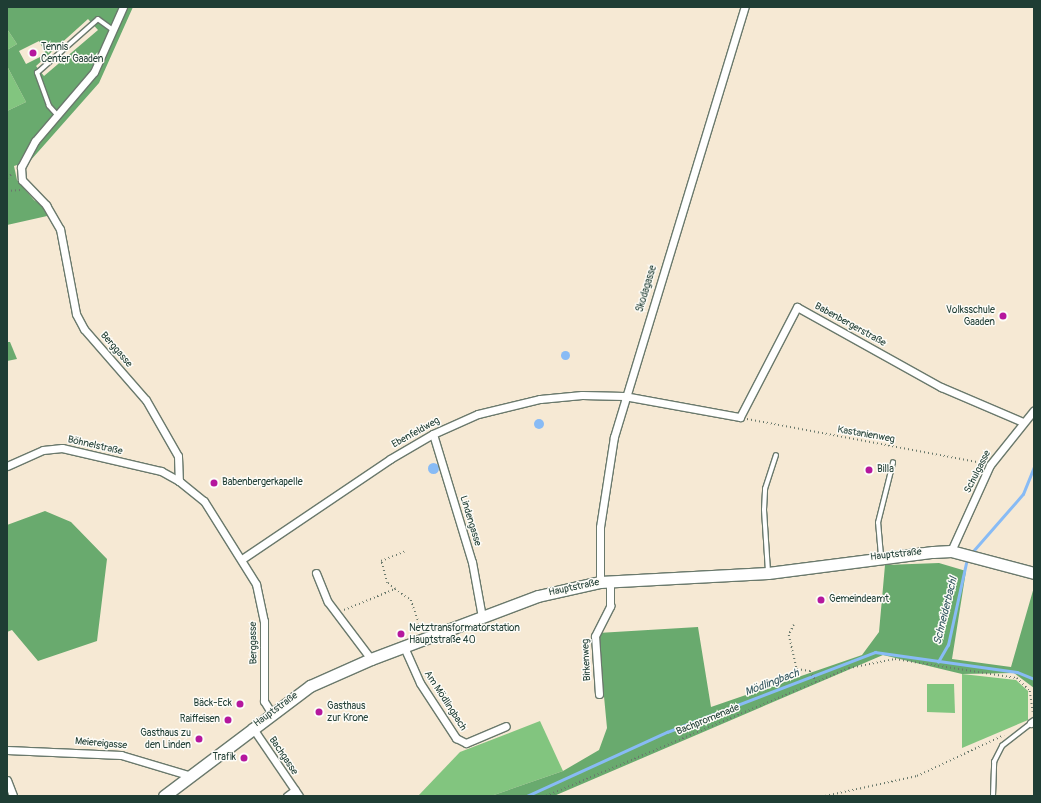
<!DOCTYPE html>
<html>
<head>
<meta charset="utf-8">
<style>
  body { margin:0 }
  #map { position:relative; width:1041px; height:803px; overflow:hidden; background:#f6e9d4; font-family:Pangolin,sans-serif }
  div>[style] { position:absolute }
  .green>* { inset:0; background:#82c57f }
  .forest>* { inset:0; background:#69aa6e }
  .water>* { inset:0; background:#88bbf5 }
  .round { border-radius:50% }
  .stream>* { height:2.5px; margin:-1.25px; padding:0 1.25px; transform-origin:1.25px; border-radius:1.25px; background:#88bbf5 }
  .path>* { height:1.5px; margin-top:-0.75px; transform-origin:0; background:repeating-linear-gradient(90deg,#6a796c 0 1px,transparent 0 4px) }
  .roads { filter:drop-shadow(1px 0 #6a796c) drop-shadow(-1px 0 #6a796c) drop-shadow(0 1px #6a796c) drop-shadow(0 -1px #6a796c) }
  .service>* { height:3.5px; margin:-1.75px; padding:0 1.75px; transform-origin:1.75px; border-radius:1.75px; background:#fff }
  .minor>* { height:7px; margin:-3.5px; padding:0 3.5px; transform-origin:3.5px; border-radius:3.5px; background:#fff }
  .primary>* { height:11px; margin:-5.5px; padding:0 5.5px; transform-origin:5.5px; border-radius:5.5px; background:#fff }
  .dots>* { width:11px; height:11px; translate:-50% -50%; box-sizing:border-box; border:2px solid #fdfcf7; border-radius:50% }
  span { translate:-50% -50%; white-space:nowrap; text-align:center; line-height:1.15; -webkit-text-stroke:3px #fdfcf7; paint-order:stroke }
  .poi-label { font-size:10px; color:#1f3d34 }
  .left { translate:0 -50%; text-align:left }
  .right { translate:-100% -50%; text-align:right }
  .street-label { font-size:10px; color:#1f3d34 }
  .water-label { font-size:11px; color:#395c64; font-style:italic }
  .frame { position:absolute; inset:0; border:8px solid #1f3d34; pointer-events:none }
</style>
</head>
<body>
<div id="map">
  <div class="green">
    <div style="clip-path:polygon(7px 29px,17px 44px,7px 50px)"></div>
    <div style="clip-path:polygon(7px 66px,26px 102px,7px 111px)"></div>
    <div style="clip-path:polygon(962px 674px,1016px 680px,1028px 691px,1028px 720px,962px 748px)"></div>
    <div style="clip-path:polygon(927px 684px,954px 684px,955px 713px,927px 712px)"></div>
    <div style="clip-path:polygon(540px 721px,563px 771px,491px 796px,418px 796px,460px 752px)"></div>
  </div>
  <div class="forest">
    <div style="clip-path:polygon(evenodd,7px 7px,133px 7px,99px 83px,30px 161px,14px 166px,17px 180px,34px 200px,56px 214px,7px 225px,7px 111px,26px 102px,7px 66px,7px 50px,17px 44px,7px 29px,7px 7px,88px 19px,98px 30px,44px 76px,36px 66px,88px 19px,7px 7px,39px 41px,46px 54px,26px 64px,19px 51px,39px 41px)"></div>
    <div style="clip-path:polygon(7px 342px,10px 342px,17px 359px,7px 361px)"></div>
    <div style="clip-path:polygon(45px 511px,71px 522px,107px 559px,97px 641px,38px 661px,12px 630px,7px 632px,7px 525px)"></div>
    <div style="clip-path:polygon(939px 563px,966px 571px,952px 659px,1011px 667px,1034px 587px,1034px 688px,1014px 673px,962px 674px,883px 655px,554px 796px,491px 796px,563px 771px,599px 750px,607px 728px,598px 633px,698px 627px,711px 707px,862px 655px,879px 632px,885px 565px)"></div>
  </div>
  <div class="water">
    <div class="round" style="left:560.5px;top:350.5px;width:9px;height:9px"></div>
    <div class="round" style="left:534px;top:419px;width:10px;height:10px"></div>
    <div class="round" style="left:427.5px;top:462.5px;width:11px;height:11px"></div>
  </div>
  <div class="stream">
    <div style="left:974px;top:550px;width:74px;rotate:-48.8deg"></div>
    <div style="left:1023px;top:494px;width:29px;rotate:-68deg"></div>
    <div style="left:938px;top:662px;width:20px;rotate:-60deg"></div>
    <div style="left:948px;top:645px;width:84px;rotate:-77.6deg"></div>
    <div style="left:527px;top:796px;width:154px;rotate:-24.6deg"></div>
    <div style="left:667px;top:732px;width:223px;rotate:-21deg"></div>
    <div style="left:875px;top:652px;width:143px;rotate:8deg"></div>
    <div style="left:1017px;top:672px;width:18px;rotate:22deg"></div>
  </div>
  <div class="path">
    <div style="left:7px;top:178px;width:8px;rotate:-40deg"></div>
    <div style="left:7px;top:191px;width:14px;rotate:-4deg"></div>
    <div style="left:747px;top:419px;width:238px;rotate:10.6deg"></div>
    <div style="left:395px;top:589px;width:10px;rotate:-143deg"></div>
    <div style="left:387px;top:583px;width:23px;rotate:-105deg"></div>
    <div style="left:381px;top:561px;width:27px;rotate:-22deg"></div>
    <div style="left:344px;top:610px;width:55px;rotate:-22.4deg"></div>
    <div style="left:395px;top:589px;width:19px;rotate:35deg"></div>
    <div style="left:411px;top:600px;width:31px;rotate:71deg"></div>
    <div style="left:794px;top:625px;width:11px;rotate:117deg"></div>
    <div style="left:789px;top:635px;width:35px;rotate:77deg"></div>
    <div style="left:797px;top:669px;width:13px;rotate:9deg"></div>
    <div style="left:810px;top:671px;width:14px;rotate:60deg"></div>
    <div style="left:546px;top:796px;width:329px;rotate:-22.9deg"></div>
    <div style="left:849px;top:668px;width:47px;rotate:-11.1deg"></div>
    <div style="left:895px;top:659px;width:123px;rotate:8.9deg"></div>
    <div style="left:1017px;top:678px;width:18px;rotate:45deg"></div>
    <div style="left:1030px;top:691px;width:21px;rotate:82deg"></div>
    <div style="left:825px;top:796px;width:94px;rotate:-12.3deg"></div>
    <div style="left:917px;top:776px;width:96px;rotate:-25.2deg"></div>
  </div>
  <div class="roads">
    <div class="service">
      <div style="left:57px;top:115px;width:12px;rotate:-132deg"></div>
      <div style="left:49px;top:106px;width:35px;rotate:-110deg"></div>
      <div style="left:37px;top:73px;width:81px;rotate:-41.5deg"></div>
      <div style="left:98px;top:19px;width:17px;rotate:36deg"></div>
      <div style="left:881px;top:556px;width:33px;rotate:-95deg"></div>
      <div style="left:878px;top:523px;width:62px;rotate:-76deg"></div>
      <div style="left:768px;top:572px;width:62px;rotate:-93.7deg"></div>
      <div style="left:764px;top:510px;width:21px;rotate:-87deg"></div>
      <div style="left:765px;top:489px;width:35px;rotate:-72deg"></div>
      <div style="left:993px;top:796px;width:34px;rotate:-88deg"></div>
      <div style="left:994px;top:762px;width:18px;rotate:-63deg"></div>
      <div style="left:1002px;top:746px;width:37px;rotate:-38deg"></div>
    </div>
    <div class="minor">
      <div style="left:123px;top:7px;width:71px;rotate:114deg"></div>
      <div style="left:94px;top:72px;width:91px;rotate:130.5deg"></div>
      <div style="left:35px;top:141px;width:30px;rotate:118deg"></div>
      <div style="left:21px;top:167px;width:13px;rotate:86deg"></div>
      <div style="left:22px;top:180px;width:35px;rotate:46deg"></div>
      <div style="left:46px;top:205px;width:28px;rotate:60deg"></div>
      <div style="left:60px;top:229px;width:86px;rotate:79.3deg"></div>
      <div style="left:76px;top:314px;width:17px;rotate:62deg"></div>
      <div style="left:84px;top:329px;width:94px;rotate:48.9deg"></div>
      <div style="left:146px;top:400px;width:64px;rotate:60.3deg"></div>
      <div style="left:178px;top:456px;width:25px;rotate:88deg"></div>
      <div style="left:433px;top:434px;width:134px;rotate:73.1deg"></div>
      <div style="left:472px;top:562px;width:56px;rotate:79.7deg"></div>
      <div style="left:7px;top:466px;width:39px;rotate:-24deg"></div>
      <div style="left:43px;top:450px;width:19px;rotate:-6deg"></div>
      <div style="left:62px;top:448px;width:102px;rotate:13.1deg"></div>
      <div style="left:161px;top:471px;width:21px;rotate:29deg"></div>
      <div style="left:179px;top:481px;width:32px;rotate:39deg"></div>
      <div style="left:204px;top:501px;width:98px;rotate:57.9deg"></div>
      <div style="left:256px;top:584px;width:38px;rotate:78deg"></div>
      <div style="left:264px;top:621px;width:80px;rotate:90deg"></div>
      <div style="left:264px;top:701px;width:13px;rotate:58deg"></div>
      <div style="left:951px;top:551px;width:94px;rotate:-65.6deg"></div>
      <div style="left:990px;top:465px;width:70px;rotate:-51.3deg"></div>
      <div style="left:242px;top:559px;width:179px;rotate:-34deg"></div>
      <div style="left:390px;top:459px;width:50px;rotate:-30.2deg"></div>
      <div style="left:433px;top:434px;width:49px;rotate:-24deg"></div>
      <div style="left:478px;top:414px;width:64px;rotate:-13.6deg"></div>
      <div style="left:540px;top:399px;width:42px;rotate:-5.4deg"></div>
      <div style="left:582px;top:395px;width:42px;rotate:1.4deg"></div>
      <div style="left:624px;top:396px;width:118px;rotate:10.3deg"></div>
      <div style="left:740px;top:417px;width:124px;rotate:-62.6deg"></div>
      <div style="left:797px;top:307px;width:165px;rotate:29.1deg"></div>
      <div style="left:941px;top:387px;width:89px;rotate:23.1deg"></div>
      <div style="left:316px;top:573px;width:31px;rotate:68deg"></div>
      <div style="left:328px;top:602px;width:71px;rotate:53deg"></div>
      <div style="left:600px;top:582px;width:55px;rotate:-90deg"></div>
      <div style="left:600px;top:527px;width:91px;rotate:-81.2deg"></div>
      <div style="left:614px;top:437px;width:450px;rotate:-73.1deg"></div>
      <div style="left:404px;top:647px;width:39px;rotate:66deg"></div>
      <div style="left:420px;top:683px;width:66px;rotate:56.8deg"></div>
      <div style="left:456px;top:738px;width:11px;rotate:27deg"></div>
      <div style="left:466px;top:743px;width:43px;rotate:-23deg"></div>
      <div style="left:599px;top:694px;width:58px;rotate:-93.9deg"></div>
      <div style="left:595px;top:636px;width:34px;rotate:-63deg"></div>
      <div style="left:610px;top:606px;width:25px;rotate:-90deg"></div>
      <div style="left:1031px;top:723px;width:4px;rotate:-34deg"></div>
      <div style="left:252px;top:727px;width:83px;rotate:55.7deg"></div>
      <div style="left:7px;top:750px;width:114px;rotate:2.5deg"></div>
      <div style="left:121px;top:755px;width:73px;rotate:16.7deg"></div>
      <div style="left:7px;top:780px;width:17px;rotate:69deg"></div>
      <div style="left:287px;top:796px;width:10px;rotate:-37deg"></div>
    </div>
    <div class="primary">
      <div style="left:164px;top:796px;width:183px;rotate:-37deg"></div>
      <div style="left:310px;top:686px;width:67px;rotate:-23.9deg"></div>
      <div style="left:371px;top:659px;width:178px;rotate:-20.7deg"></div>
      <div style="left:538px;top:596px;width:64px;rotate:-12.7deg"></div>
      <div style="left:600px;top:582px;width:168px;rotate:-3.1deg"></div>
      <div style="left:768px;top:573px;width:166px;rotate:-7.3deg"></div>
      <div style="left:933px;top:552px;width:18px;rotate:-3deg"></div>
      <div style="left:951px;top:551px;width:86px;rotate:14.8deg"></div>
    </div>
  </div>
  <div class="dots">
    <div style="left:33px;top:53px;background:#b5179e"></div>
    <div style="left:1003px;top:316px;background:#b5179e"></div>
    <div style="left:869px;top:470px;background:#b5179e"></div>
    <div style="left:214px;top:483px;background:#b5179e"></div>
    <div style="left:821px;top:600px;background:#b5179e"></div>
    <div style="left:401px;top:634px;background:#b5179e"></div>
    <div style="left:240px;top:704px;background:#b5179e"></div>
    <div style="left:319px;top:712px;background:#b5179e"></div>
    <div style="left:228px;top:720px;background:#b5179e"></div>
    <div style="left:199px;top:739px;background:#b5179e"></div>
    <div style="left:244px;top:758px;background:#b5179e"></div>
  </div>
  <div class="poi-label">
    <span class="left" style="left:41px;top:53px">Tennis<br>Center Gaaden</span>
    <span class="right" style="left:995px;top:316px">Volksschule<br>Gaaden</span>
    <span class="left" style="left:877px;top:470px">Billa</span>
    <span class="left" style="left:222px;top:483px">Babenbergerkapelle</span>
    <span class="left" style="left:829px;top:600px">Gemeindeamt</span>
    <span class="left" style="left:409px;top:634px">Netztransformatorstation<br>Hauptstraße 40</span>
    <span class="right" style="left:232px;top:704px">Bäck-Eck</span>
    <span class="left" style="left:327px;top:712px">Gasthaus<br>zur Krone</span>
    <span class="right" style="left:220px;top:720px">Raiffeisen</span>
    <span class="right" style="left:191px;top:739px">Gasthaus zu<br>den Linden</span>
    <span class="right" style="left:236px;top:758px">Trafik</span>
  </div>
  <div class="street-label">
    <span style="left:647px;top:289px;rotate:-73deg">Skodagasse</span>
    <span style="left:850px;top:325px;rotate:29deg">Babenbergerstraße</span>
    <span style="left:116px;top:350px;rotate:49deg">Berggasse</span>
    <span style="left:416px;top:433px;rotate:-29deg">Ebenfeldweg</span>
    <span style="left:866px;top:435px;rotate:10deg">Kastanienweg</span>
    <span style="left:95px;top:446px;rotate:13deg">Böhnelstraße</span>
    <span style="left:978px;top:472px;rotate:-63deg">Schulgasse</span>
    <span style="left:470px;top:521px;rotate:73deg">Lindengasse</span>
    <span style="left:896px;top:555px;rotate:-6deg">Hauptstraße</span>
    <span style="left:574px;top:588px;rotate:-12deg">Hauptstraße</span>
    <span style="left:254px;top:643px;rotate:-91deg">Berggasse</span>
    <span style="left:587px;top:660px;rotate:-93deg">Birkenweg</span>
    <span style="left:445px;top:701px;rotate:57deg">Am Mödlingbach</span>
    <span style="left:276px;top:710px;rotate:-36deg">Hauptstraße</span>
    <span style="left:708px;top:720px;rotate:-22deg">Bachpromenade</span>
    <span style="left:101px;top:744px;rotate:5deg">Meiereigasse</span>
    <span style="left:283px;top:756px;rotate:56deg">Bachgasse</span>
  </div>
  <div class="water-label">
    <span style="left:946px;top:611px;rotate:-76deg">Schneiderbachl</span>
    <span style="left:772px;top:683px;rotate:-21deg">Mödlingbach</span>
  </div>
  <div class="frame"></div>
</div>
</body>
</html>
